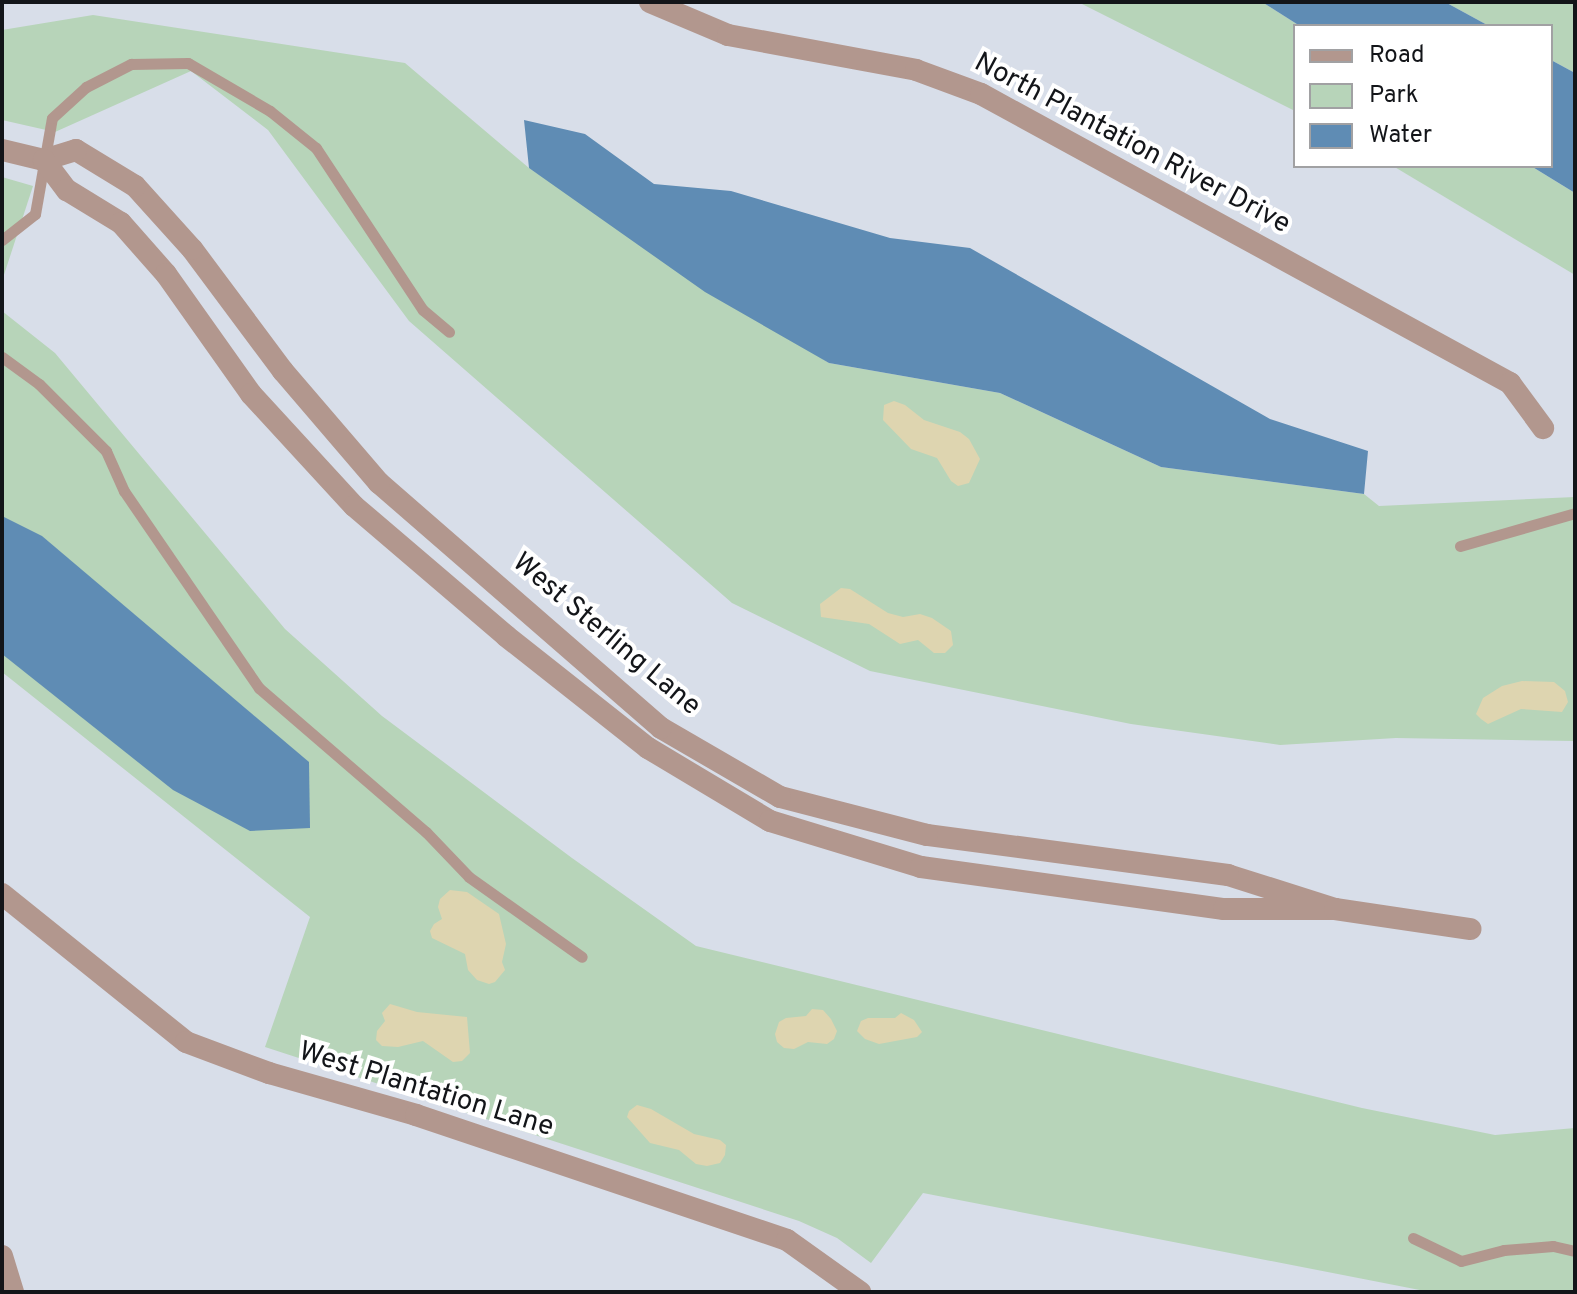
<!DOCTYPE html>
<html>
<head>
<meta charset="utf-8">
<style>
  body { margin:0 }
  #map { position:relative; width:1577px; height:1294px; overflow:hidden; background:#d8dee9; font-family:Overpass,sans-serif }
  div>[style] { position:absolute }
  .green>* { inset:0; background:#b7d4b9 }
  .sand>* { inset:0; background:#ded5b0 }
  .water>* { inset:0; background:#5f8cb4 }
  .lane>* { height:11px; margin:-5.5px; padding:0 5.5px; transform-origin:5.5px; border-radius:5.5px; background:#b2978e }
  .street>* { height:22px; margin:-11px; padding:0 11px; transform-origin:11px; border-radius:11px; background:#b2978e }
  span { translate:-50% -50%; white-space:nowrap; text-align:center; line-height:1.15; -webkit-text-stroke:8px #fff; paint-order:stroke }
  .street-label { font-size:28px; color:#131519 }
  .frame { position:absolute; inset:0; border:4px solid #131519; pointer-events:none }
  .legend { position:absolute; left:1293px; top:24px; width:260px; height:144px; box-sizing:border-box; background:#fff; border:2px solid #a1a1a3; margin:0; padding:10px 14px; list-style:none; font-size:24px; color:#131519 }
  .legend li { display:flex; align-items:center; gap:16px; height:40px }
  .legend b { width:40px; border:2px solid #a1a1a3 }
</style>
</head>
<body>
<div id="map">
  <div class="green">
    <div style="clip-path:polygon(1078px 2px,1262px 2px,1300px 26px,1295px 26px,1295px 111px)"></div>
    <div style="clip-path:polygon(1445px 2px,1575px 2px,1575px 73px,1551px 60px,1551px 26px,1489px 26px)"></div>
    <div style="clip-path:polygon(93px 15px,405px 63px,529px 168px,829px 363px,1000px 393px,1161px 467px,1364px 494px,1379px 506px,1575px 497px,1575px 741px,1396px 738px,1280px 745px,1131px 724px,870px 671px,732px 603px,409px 321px,268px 130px,191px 71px,55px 132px,2px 120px,2px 30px)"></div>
    <div style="clip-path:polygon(1393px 166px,1531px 166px,1575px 193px,1575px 275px)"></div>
    <div style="clip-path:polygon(2px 177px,33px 186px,2px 281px)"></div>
    <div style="clip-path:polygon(2px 311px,55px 353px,285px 629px,382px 716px,572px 858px,696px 946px,1362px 1108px,1495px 1135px,1575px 1128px,1575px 1292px,1430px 1292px,923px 1193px,871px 1263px,837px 1238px,799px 1221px,265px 1047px,310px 917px,2px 672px)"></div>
  </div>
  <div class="sand">
    <div style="clip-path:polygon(894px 401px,905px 405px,924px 420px,960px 432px,969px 439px,980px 459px,969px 483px,958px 486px,951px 481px,937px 458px,911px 449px,883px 420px,884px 405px)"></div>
    <div style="clip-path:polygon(841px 588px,850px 589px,888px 613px,903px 617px,920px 614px,932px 618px,951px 631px,953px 645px,945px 653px,934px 653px,918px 640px,900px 644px,869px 624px,821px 617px,820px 604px)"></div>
    <div style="clip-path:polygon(1522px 681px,1554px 682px,1565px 691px,1568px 702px,1562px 712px,1521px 709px,1488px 724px,1481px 719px,1476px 714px,1483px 698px,1502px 686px)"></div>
    <div style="clip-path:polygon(450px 890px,467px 892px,499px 914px,506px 944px,502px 962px,505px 970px,495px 982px,489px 984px,477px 980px,468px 970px,465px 954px,432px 938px,430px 931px,434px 924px,442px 919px,438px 907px,440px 899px)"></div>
    <div style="clip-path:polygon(390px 1004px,417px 1012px,467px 1017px,470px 1053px,462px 1061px,453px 1062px,423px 1041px,398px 1047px,382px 1046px,376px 1040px,377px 1031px,385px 1021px,382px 1013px)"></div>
    <div style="clip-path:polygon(812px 1009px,823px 1010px,831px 1019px,837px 1031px,834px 1039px,827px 1044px,808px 1042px,794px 1049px,784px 1048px,777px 1042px,775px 1034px,779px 1022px,786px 1018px,806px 1016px)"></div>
    <div style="clip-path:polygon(901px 1013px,914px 1020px,922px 1032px,917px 1037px,879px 1044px,865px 1039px,857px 1031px,861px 1021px,868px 1018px,895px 1018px)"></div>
    <div style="clip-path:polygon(637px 1105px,651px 1109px,694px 1134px,720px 1140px,726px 1145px,725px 1155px,720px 1163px,707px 1166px,696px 1164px,679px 1150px,650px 1143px,627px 1117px,629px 1111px)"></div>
  </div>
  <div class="water">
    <div style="clip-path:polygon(1262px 2px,1445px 2px,1489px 26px,1300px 26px)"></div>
    <div style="clip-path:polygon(1551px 60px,1575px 73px,1575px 193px,1531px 166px,1551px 166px)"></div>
    <div style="clip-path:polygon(524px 120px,585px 134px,654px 184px,731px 191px,890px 238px,970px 248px,1270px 419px,1368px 451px,1364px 494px,1161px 467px,1000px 393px,829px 363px,705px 292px,529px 168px)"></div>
    <div style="clip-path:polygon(2px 516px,42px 536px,309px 762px,310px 828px,250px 831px,173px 790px,2px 654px)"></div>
  </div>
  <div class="lane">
    <div style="left:2px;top:240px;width:42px;rotate:-38.2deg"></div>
    <div style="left:35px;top:214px;width:97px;rotate:-80deg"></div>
    <div style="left:52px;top:118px;width:46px;rotate:-42.4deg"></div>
    <div style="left:86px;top:87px;width:51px;rotate:-27.1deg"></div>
    <div style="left:131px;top:64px;width:57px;rotate:-1deg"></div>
    <div style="left:188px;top:63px;width:95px;rotate:30.3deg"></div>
    <div style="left:270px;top:111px;width:59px;rotate:38.8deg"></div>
    <div style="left:316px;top:148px;width:194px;rotate:56.6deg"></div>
    <div style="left:423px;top:310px;width:34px;rotate:40deg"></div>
    <div style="left:2px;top:357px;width:46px;rotate:36.1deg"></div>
    <div style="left:39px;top:384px;width:95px;rotate:45deg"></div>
    <div style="left:106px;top:451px;width:44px;rotate:65.8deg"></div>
    <div style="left:124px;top:491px;width:239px;rotate:55.6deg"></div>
    <div style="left:259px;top:688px;width:221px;rotate:40.8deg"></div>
    <div style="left:426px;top:832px;width:62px;rotate:46.3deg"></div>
    <div style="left:469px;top:877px;width:138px;rotate:35.3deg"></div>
    <div style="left:1460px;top:546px;width:120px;rotate:-16deg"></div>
    <div style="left:1413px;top:1238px;width:53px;rotate:25.6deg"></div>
    <div style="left:1461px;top:1261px;width:44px;rotate:-14.3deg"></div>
    <div style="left:1504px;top:1250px;width:49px;rotate:-4.7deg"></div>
    <div style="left:1553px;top:1246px;width:23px;rotate:13deg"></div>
  </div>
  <div class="street">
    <div style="left:650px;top:2px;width:85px;rotate:22.9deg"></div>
    <div style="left:728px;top:35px;width:191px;rotate:10.5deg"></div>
    <div style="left:916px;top:70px;width:69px;rotate:20.3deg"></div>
    <div style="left:981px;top:94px;width:603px;rotate:28.65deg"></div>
    <div style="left:1510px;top:383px;width:56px;rotate:53.7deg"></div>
    <div style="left:2px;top:150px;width:43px;rotate:13.4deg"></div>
    <div style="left:2px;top:894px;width:236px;rotate:38.8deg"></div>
    <div style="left:186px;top:1042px;width:89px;rotate:20.5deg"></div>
    <div style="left:269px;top:1073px;width:153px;rotate:15.9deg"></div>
    <div style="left:416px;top:1115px;width:391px;rotate:18.6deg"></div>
    <div style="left:787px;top:1240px;width:90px;rotate:35.5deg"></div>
    <div style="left:1335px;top:909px;width:112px;rotate:-162.4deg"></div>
    <div style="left:1228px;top:875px;width:304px;rotate:-172.4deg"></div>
    <div style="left:927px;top:835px;width:152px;rotate:-165.5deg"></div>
    <div style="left:780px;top:797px;width:138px;rotate:-149.9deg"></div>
    <div style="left:661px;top:728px;width:374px;rotate:-139deg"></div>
    <div style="left:379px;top:483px;width:148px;rotate:-130.6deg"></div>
    <div style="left:283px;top:371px;width:152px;rotate:-126.7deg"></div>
    <div style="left:192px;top:249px;width:85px;rotate:-132.1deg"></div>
    <div style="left:135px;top:186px;width:69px;rotate:-148.6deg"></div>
    <div style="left:76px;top:150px;width:34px;rotate:163deg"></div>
    <div style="left:44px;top:160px;width:38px;rotate:53deg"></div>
    <div style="left:67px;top:190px;width:63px;rotate:31.4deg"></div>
    <div style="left:121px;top:223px;width:68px;rotate:48.6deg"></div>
    <div style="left:166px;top:274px;width:147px;rotate:54.7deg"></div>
    <div style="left:251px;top:394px;width:152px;rotate:47.4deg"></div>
    <div style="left:354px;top:506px;width:200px;rotate:40.5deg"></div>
    <div style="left:506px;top:636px;width:181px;rotate:38.3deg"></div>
    <div style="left:648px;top:748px;width:142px;rotate:30.9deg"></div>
    <div style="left:770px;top:821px;width:158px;rotate:16.9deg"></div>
    <div style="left:921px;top:867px;width:306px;rotate:7.9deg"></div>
    <div style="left:1224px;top:909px;width:111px"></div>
    <div style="left:1335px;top:909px;width:137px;rotate:8.4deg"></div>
    <div style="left:2px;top:1256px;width:38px;rotate:73deg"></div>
  </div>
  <div class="street-label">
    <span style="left:1132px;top:144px;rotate:28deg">North Plantation River Drive</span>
    <span style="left:606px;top:635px;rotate:40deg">West Sterling Lane</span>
    <span style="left:426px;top:1090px;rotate:17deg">West Plantation Lane</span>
  </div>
  <div class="frame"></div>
  <ul class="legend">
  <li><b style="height:10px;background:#b2978e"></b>Road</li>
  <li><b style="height:22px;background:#b7d4b9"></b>Park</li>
  <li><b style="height:22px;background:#5f8cb4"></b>Water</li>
  </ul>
</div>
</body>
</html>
